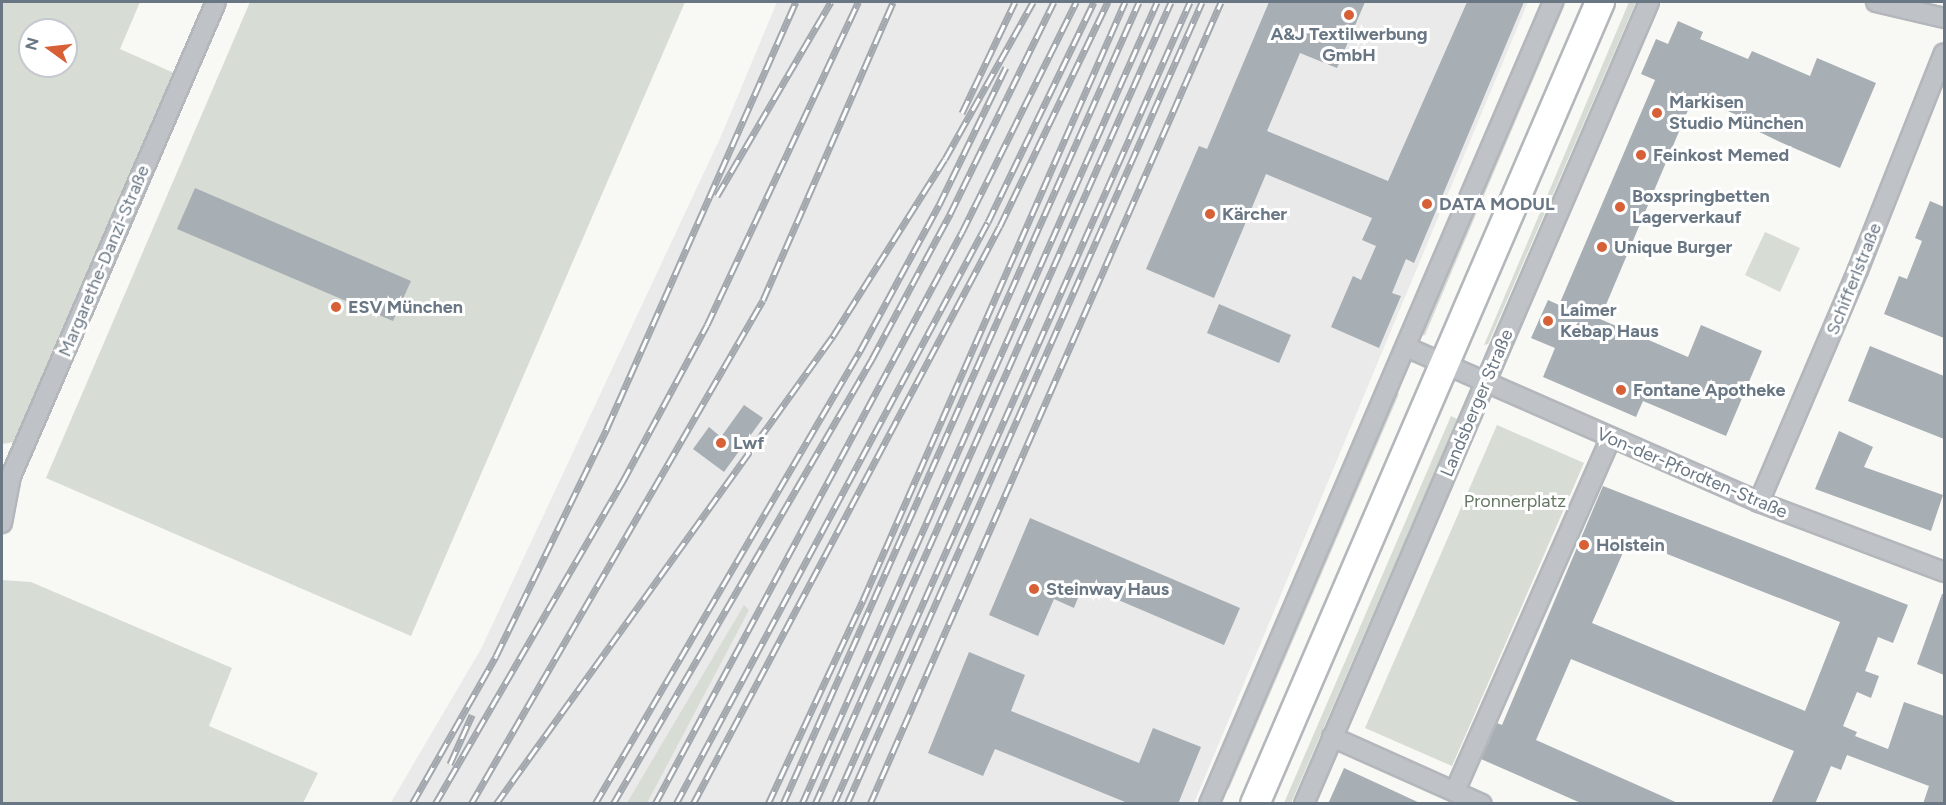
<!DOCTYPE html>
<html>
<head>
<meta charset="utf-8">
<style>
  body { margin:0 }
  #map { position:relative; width:1946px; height:805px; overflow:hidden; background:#f8f8f5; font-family:Figtree,sans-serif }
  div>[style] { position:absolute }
  .built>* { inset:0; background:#e9eae9 }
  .green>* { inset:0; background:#d7dcd5 }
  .building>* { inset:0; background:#a7aeb4 }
  .roads { filter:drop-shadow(2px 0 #b3b7bb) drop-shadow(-2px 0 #b3b7bb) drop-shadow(0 2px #b3b7bb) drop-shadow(0 -2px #b3b7bb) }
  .street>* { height:18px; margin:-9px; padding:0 9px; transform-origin:9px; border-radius:9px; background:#bfc3c7 }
  .primary>* { height:28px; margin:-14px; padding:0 14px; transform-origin:14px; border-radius:14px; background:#fff }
  .rail>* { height:7px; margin-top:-3.5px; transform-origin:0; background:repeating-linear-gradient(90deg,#fff 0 14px,#a1a7ad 0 28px); box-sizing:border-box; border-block:2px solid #a1a7ad }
  .dots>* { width:16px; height:16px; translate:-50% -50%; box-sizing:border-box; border:3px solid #fff; border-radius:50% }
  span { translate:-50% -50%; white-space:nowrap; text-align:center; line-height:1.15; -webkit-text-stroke:6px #fff; paint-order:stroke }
  .poi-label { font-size:18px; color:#697784; font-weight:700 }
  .left { translate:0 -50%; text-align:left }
  .street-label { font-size:18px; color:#697784 }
  .park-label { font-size:18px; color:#667763 }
  .frame { position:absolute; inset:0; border:3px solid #697784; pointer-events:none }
  .north { position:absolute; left:18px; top:18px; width:60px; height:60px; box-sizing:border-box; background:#fff; border:2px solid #c3c9ce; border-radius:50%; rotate:285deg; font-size:16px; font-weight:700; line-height:24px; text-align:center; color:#697784 }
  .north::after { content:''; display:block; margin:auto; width:21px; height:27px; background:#d76036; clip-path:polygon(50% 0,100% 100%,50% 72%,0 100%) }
</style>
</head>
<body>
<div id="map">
  <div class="built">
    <div style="clip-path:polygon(777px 2px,1528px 2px,1194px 803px,390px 804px,481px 649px,722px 134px)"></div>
  </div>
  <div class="green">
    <div style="clip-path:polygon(evenodd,2px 2px,140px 2px,120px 49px,174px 73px,15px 442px,2px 444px,2px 2px,30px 30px,66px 30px,66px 66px,30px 66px,30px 30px)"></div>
    <div style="clip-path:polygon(250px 2px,685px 2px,411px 636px,46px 478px)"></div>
    <div style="clip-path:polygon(1559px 2px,1566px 2px,1425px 335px,1420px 336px)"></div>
    <div style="clip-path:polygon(1629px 2px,1636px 2px,1488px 344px,1484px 345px)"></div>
    <div style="clip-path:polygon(1765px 232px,1800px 248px,1780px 292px,1745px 275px)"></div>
    <div style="clip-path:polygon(1394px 391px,1399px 394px,1229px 789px,1225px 789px)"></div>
    <div style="clip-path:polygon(1451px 416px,1457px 419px,1454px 427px,1291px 803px,1284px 803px)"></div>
    <div style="clip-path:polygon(1497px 425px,1584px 463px,1452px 766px,1365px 728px)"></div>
    <div style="clip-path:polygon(2px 580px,31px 582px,232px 668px,209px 726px,318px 773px,303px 803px,2px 803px)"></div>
    <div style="clip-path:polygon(744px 605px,749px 610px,647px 803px,627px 803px)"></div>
  </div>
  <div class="building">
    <div style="clip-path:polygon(1269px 2px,1365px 2px,1337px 68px,1300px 53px,1267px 131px,1388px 181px,1467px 2px,1524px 2px,1414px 263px,1406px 259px,1392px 293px,1401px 296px,1379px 348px,1331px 327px,1353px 276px,1361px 280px,1376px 246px,1362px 240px,1372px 218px,1266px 174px,1214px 298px,1146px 269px,1199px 146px,1207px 149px)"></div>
    <div style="clip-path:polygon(1678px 21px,1703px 32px,1700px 39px,1748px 59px,1752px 51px,1810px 76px,1817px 58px,1876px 83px,1840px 168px,1780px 142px,1737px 121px,1739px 116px,1694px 96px,1600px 319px,1688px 357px,1701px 325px,1762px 351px,1726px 436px,1643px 401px,1636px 417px,1543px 377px,1555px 348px,1531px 338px,1548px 300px,1559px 305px,1655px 80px,1641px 74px,1656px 39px,1668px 44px)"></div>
    <div style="clip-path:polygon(195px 188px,411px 281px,393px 321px,177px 229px)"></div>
    <div style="clip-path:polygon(1930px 201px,1944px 207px,1944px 338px,1884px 314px,1899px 276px,1907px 279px,1922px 241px,1915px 238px)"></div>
    <div style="clip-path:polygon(1219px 304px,1291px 335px,1279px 363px,1207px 333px)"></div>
    <div style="clip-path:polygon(1870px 346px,1944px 376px,1944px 439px,1848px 401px)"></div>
    <div style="clip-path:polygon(744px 405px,763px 418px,724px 472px,693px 449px,709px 427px,721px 437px)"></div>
    <div style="clip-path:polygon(1839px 431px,1873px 447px,1864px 467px,1943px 495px,1931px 531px,1815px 489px)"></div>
    <div style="clip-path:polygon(evenodd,1603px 486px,1908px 605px,1893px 643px,1878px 637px,1865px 671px,1879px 676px,1871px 698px,1857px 692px,1843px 726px,1857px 732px,1855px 736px,1888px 749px,1904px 702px,1944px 716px,1944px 804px,1923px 804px,1929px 786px,1847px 755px,1841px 770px,1831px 766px,1815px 804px,1771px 804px,1794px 751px,1571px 659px,1536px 740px,1680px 804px,1583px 804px,1481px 759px,1497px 723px,1502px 725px,1603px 486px,1629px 539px,1840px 622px,1805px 711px,1592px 623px,1629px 539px)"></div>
    <div style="clip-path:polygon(1030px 518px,1240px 608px,1224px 645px,1083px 585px,1074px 608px,1054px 599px,1038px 636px,989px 615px)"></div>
    <div style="clip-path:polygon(1942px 594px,1944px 594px,1944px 675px,1917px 664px)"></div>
    <div style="clip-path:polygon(969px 652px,1025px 675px,1011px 711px,1139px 763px,1153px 728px,1201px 747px,1178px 804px,1130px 804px,995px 749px,983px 776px,928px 753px)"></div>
    <div style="clip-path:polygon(1344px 768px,1422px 804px,1328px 804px)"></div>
  </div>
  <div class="roads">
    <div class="street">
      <div style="left:1876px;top:2px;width:70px;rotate:13.2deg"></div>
      <div style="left:1406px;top:347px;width:386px;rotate:23.7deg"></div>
      <div style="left:1759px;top:502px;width:198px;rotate:20.7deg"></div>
      <div style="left:1759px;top:502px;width:252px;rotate:-66.9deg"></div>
      <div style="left:1858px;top:270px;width:233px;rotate:-68.4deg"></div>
      <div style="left:2px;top:523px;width:48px;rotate:-79.2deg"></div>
      <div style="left:11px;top:476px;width:516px;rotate:-66.61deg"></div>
      <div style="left:1332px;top:737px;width:164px;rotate:24.1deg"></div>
      <div style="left:1455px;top:791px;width:385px;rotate:-66.2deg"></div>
      <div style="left:1209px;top:804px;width:873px;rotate:-66.78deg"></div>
      <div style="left:1304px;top:804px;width:873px;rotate:-66.72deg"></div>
    </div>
    <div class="primary">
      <div style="left:1255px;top:804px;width:873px;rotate:-66.72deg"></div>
    </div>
  </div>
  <div class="rail">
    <div style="left:962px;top:113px;width:123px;rotate:-64.5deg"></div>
    <div style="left:717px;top:196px;width:225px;rotate:-59.6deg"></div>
    <div style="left:450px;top:764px;width:54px;rotate:-65.8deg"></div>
    <div style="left:412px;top:804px;width:170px;rotate:-60.4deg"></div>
    <div style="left:496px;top:656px;width:254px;rotate:-64deg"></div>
    <div style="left:607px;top:428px;width:466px;rotate:-66.1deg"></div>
    <div style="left:435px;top:804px;width:374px;rotate:-59.8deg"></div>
    <div style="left:623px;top:481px;width:177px;rotate:-61.7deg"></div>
    <div style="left:707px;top:325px;width:357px;rotate:-64.9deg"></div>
    <div style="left:471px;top:804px;width:582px;rotate:-59.91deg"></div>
    <div style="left:763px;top:300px;width:325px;rotate:-66.4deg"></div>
    <div style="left:496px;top:804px;width:577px;rotate:-54.24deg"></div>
    <div style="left:833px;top:336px;width:209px;rotate:-57.7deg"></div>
    <div style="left:945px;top:159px;width:180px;rotate:-60.7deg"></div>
    <div style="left:595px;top:804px;width:525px;rotate:-59.67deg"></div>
    <div style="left:860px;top:351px;width:166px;rotate:-61.6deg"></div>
    <div style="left:939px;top:205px;width:153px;rotate:-64.1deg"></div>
    <div style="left:613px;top:804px;width:515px;rotate:-59.8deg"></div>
    <div style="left:872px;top:359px;width:165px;rotate:-61.7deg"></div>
    <div style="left:950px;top:214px;width:236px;rotate:-63.9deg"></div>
    <div style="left:655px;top:804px;width:649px;rotate:-61.78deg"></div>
    <div style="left:962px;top:232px;width:257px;rotate:-63.6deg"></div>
    <div style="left:676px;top:804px;width:660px;rotate:-61.81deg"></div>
    <div style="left:988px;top:222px;width:244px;rotate:-64.3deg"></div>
    <div style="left:693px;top:804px;width:654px;rotate:-62.03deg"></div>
    <div style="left:1000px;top:226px;width:249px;rotate:-64.3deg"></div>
    <div style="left:768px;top:804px;width:225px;rotate:-65deg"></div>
    <div style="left:863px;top:600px;width:653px;rotate:-66.34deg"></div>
    <div style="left:783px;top:804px;width:877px;rotate:-66.06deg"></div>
    <div style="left:802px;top:804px;width:877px;rotate:-66.12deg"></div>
    <div style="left:815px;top:804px;width:877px;rotate:-66.06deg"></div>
    <div style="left:834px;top:804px;width:877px;rotate:-66.06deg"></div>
    <div style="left:847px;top:804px;width:877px;rotate:-66.12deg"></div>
    <div style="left:870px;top:804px;width:875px;rotate:-66.36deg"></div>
  </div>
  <div class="dots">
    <div style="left:1349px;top:15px;background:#d76036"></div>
    <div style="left:1657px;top:113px;background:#d76036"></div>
    <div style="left:1641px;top:155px;background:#d76036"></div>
    <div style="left:1427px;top:204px;background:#d76036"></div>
    <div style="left:1620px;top:207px;background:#d76036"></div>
    <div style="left:1210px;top:214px;background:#d76036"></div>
    <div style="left:1602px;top:247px;background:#d76036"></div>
    <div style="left:336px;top:307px;background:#d76036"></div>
    <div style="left:1548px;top:321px;background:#d76036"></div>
    <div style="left:1621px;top:390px;background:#d76036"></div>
    <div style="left:721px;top:443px;background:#d76036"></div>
    <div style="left:1584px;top:545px;background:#d76036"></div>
    <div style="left:1034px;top:589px;background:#d76036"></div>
  </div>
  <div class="poi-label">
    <span style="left:1349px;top:45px">A&amp;J Textilwerbung<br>GmbH</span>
    <span class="left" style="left:1669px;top:113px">Markisen<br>Studio München</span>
    <span class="left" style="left:1653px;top:155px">Feinkost Memed</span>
    <span class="left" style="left:1632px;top:207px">Boxspringbetten<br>Lagerverkauf</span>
    <span class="left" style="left:1439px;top:204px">DATA MODUL</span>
    <span class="left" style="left:1222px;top:214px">Kärcher</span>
    <span class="left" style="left:1614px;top:247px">Unique Burger</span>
    <span class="left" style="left:348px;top:307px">ESV München</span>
    <span class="left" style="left:1560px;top:321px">Laimer<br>Kebap Haus</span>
    <span class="left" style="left:1633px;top:390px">Fontane Apotheke</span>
    <span class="left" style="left:733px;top:443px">Lwf</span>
    <span class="left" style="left:1596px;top:545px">Holstein</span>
    <span class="left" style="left:1046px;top:589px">Steinway Haus</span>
  </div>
  <div class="street-label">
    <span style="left:104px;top:261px;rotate:-67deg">Margarethe-Danzi-Straße</span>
    <span style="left:1854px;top:279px;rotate:-68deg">Schifferlstraße</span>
    <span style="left:1477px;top:403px;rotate:-67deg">Landsberger Straße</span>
    <span style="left:1692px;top:473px;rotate:23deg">Von-der-Pfordten-Straße</span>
  </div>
  <div class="park-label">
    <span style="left:1515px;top:501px">Pronnerplatz</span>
  </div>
  <div class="frame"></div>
  <div class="north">N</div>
</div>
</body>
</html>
